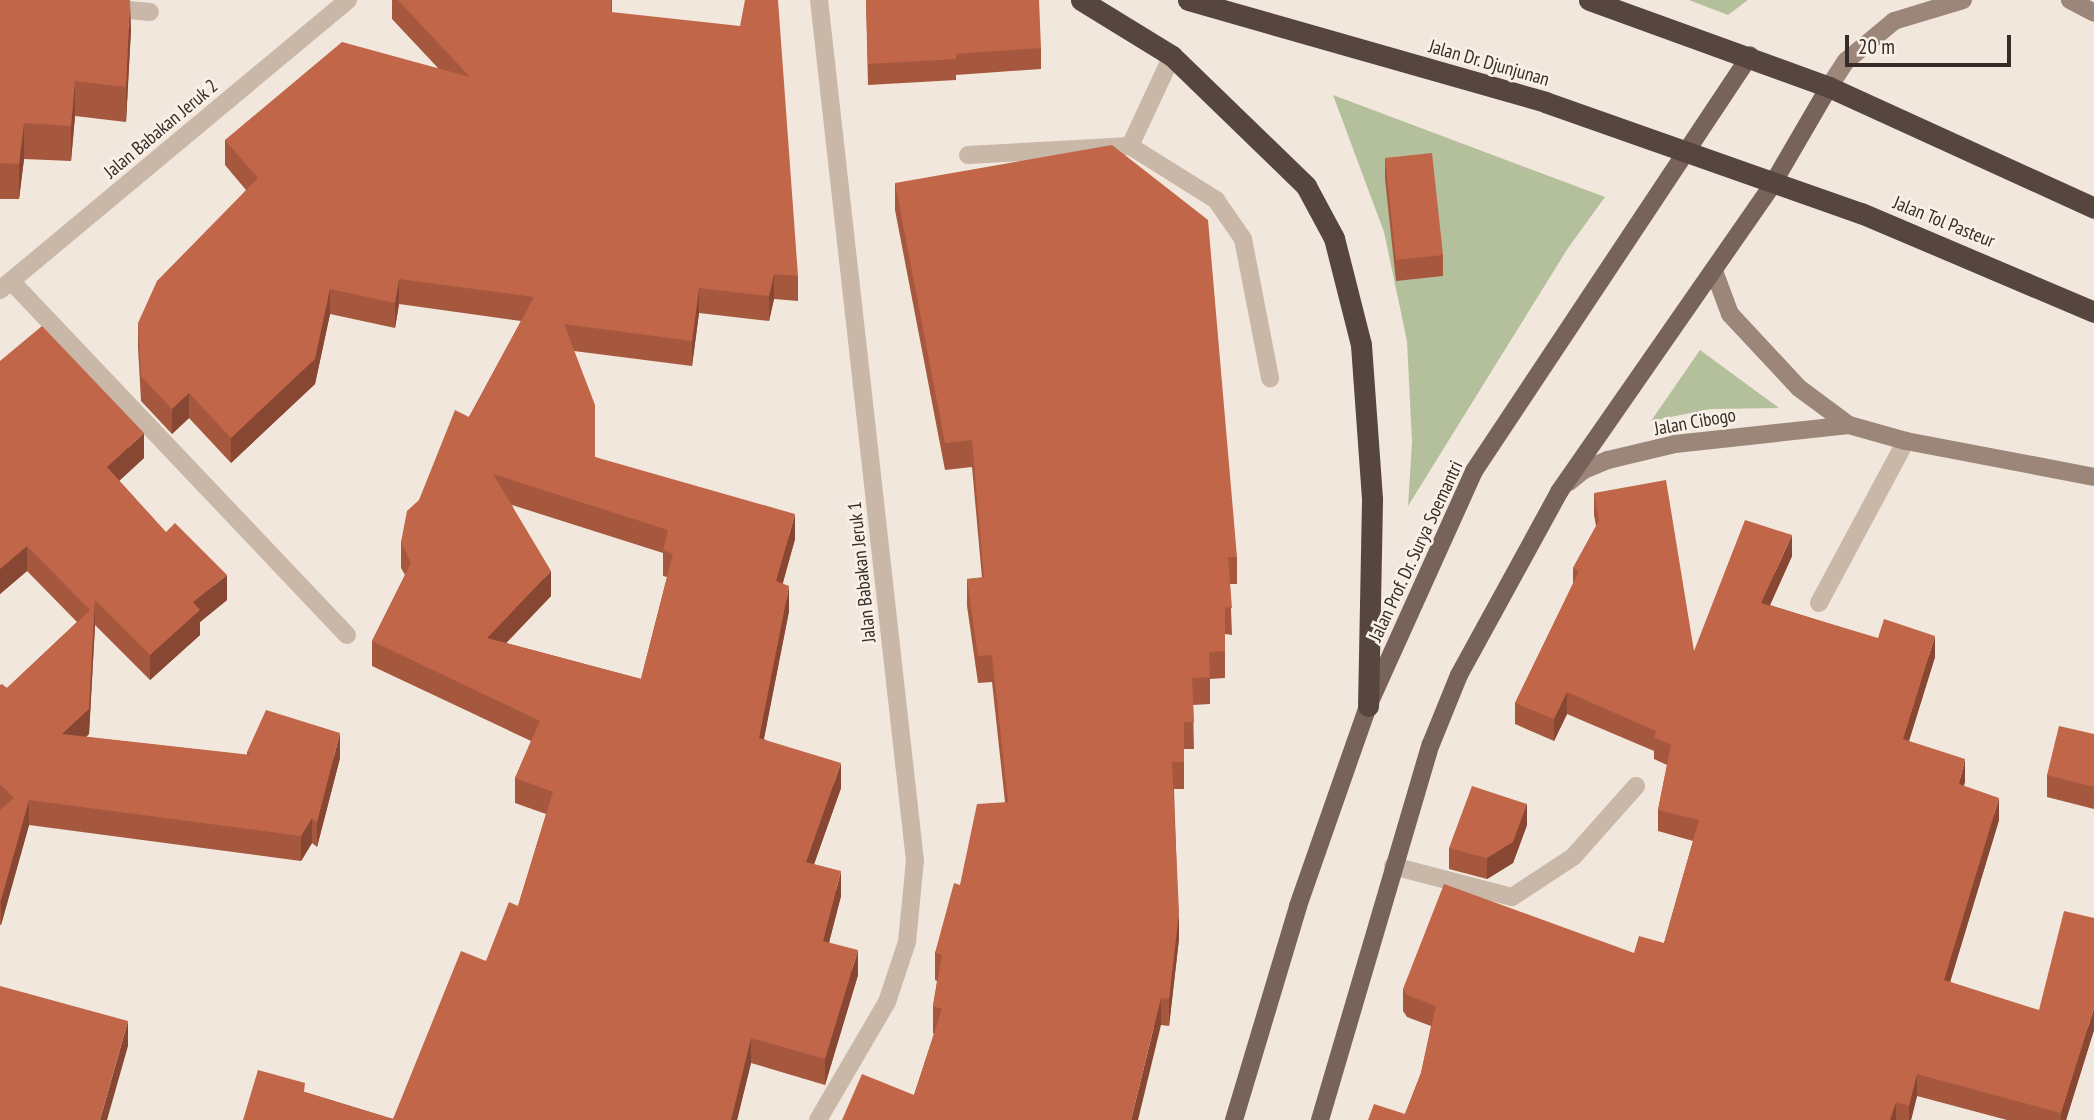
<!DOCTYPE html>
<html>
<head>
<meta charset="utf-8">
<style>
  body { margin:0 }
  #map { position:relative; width:2094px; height:1120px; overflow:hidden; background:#f1e7dc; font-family:"PT Sans Narrow",sans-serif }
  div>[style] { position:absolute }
  .green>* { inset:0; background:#b4bf9c }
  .lane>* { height:18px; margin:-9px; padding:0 9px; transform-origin:9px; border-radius:9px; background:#c9b7a8 }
  .street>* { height:18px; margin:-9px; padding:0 9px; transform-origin:9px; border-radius:9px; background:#c9b7a8 }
  .secondary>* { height:18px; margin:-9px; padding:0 9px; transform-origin:9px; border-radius:9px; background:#9c8679 }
  .primary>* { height:18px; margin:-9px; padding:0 9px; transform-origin:9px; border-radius:9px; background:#77635a }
  .highway>* { height:21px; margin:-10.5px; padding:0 10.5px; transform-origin:10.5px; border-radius:10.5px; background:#56463f }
  .wall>* { inset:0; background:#a6583f }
  .shaded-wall>* { inset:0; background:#874733 }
  .building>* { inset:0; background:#c16649 }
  span { translate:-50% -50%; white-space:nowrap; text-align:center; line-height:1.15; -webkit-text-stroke:5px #f9f1e8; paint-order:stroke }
  .street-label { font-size:19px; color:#362c28 }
  .scale { position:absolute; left:1845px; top:35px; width:166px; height:32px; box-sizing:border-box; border:4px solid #362c28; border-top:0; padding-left:9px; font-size:21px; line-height:24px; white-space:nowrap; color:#362c28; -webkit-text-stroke:5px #f9f1e8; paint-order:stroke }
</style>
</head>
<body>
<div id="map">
  <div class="green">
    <div style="clip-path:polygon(1689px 0,1748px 0,1728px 15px)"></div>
    <div style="clip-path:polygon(1333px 95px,1605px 197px,1568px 248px,1408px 506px,1412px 442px,1407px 341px,1384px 232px)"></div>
    <div style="clip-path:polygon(1700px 350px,1779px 408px,1710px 409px,1651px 421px)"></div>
  </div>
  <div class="lane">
    <div style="left:108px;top:8px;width:42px;rotate:5.4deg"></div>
    <div style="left:1130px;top:146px;width:102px;rotate:32.1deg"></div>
    <div style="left:1216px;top:200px;width:47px;rotate:55.3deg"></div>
    <div style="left:1243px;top:239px;width:142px;rotate:79deg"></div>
    <div style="left:968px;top:155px;width:162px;rotate:-3.2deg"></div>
    <div style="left:1130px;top:146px;width:99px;rotate:-65deg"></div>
    <div style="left:1819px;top:603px;width:184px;rotate:-61.8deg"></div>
    <div style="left:1393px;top:866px;width:123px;rotate:14.6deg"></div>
    <div style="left:1512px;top:897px;width:73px;rotate:-33.3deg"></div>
    <div style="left:1573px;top:857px;width:95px;rotate:-48.4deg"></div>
  </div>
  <div class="street">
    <div style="left:11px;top:281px;width:488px;rotate:46.5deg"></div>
    <div style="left:0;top:290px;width:453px;rotate:-39.8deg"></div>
    <div style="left:818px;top:1120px;width:137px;rotate:-59.7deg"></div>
    <div style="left:887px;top:1002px;width:63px;rotate:-71.6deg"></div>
    <div style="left:907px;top:942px;width:81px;rotate:-84.4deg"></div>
    <div style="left:915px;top:861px;width:866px;rotate:-96.36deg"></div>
  </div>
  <div class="secondary">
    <div style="left:2070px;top:0;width:27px;rotate:28deg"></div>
    <div style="left:1829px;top:87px;width:31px;rotate:-57deg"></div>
    <div style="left:1846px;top:61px;width:62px;rotate:-39.8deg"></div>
    <div style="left:1894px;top:21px;width:72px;rotate:-16.9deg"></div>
    <div style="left:1714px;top:271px;width:46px;rotate:69.6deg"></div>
    <div style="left:1730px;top:314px;width:101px;rotate:47deg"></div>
    <div style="left:1799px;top:388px;width:62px;rotate:36.5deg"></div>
    <div style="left:1569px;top:482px;width:19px;rotate:-39deg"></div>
    <div style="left:1584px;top:470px;width:26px;rotate:-23deg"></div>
    <div style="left:1608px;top:460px;width:69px;rotate:-13.4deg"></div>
    <div style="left:1675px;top:444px;width:175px;rotate:-6.2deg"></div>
    <div style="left:1849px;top:425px;width:59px;rotate:15.7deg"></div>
    <div style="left:1906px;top:441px;width:191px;rotate:10.8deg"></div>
  </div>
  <div class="primary">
    <div style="left:1234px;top:1120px;width:223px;rotate:-73.3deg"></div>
    <div style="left:1298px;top:906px;width:212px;rotate:-70.7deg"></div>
    <div style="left:1368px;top:706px;width:258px;rotate:-65.7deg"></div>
    <div style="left:1474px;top:471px;width:499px;rotate:-56.4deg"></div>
    <div style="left:1320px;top:1120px;width:392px;rotate:-73.6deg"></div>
    <div style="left:1431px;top:744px;width:74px;rotate:-67.9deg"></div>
    <div style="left:1459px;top:675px;width:209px;rotate:-61.3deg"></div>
    <div style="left:1559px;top:492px;width:374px;rotate:-55.2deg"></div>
    <div style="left:1772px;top:185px;width:113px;rotate:-59.8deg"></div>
  </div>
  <div class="highway">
    <div style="left:1081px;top:0;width:107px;rotate:31.6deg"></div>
    <div style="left:1172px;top:56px;width:187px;rotate:44.1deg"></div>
    <div style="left:1306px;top:186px;width:59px;rotate:61.7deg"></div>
    <div style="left:1334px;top:238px;width:110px;rotate:75.8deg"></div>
    <div style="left:1361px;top:345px;width:155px;rotate:85.9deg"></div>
    <div style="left:1372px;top:500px;width:206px;rotate:91.1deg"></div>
    <div style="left:1188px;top:0;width:371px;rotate:15.9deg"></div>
    <div style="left:1545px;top:102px;width:335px;rotate:19.4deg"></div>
    <div style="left:1861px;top:213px;width:253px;rotate:23deg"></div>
    <div style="left:1589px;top:0;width:255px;rotate:19.9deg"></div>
    <div style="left:1829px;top:87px;width:291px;rotate:24.5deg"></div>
  </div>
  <div class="wall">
    <div style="clip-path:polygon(0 0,131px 29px,126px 122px,75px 116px,71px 161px,24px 159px,19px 199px,0 199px)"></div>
    <div style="clip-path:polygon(evenodd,392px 0,612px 0,612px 12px,798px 276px,798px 301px,774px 299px,769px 321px,699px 313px,692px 366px,574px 351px,595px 457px,795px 539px,783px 583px,789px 611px,764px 739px,841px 788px,814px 864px,841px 896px,829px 942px,858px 975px,825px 1085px,751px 1063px,737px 1120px,243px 1120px,305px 1092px,393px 1119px,486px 961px,518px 906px,546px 814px,515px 803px,515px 778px,531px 741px,372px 666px,372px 641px,405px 575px,401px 568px,401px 542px,419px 500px,469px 417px,521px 321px,399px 304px,395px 328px,330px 314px,315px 384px,231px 463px,189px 418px,172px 434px,141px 401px,138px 348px,138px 323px,246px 190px,225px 165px,225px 140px,438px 68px,392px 19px,392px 0,512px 505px,663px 553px,663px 576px,667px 577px,641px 679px,506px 643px,551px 596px,512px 505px)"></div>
    <div style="clip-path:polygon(866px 0,1041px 48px,1041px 69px,956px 75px,956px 80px,868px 85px)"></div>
    <div style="clip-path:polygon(1385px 158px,1443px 255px,1443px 276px,1396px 281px,1385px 179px)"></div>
    <div style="clip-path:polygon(895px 183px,1237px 557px,1237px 584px,1230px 584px,1232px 635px,1225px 634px,1225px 678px,1210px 679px,1210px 704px,1193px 705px,1194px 749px,1184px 749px,1184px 789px,1174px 789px,1179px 939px,1169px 1026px,1161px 1025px,914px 1095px,934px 1034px,933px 1033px,933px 1006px,937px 981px,935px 980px,935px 953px,960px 885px,1005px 802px,992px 682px,978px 683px,967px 606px,967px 579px,982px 578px,972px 467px,945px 470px,895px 210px)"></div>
    <div style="clip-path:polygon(0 361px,144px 458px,119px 481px,227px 600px,200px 622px,200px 635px,150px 680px,95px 625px,89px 734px,86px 737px,247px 755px,247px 752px,340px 758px,317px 847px,312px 843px,301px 861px,29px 825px,1px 925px,0 925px,0 685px,7px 688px,77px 622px,27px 571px,0 594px)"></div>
    <div style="clip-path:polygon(1594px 493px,1694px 651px,1792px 556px,1770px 605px,1935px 657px,1909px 741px,1965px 781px,1964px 786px,1999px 820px,1950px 982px,2094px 1030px,2066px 1120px,2007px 1120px,1917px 1096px,1911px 1120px,1368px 1120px,1405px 1114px,1421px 1073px,1431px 1026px,1407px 1017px,1403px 1011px,1403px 989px,1634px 953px,1664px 943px,1693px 841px,1658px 831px,1658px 810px,1667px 765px,1654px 759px,1654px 751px,1567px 714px,1554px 741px,1515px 724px,1515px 703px,1573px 584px,1573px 568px,1596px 526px,1594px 515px)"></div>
    <div style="clip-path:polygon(2094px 734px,2094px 809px,2047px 797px,2047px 775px)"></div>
    <div style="clip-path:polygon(1527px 825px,1513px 863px,1487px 879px,1449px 869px,1449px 848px)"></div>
  </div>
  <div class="shaded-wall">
    <div style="clip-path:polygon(130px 0,131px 29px,126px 122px,126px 87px)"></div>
    <div style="clip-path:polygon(75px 81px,75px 116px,71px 161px,71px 126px)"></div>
    <div style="clip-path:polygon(24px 123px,24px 159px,19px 199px,19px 164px)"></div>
    <div style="clip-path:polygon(774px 274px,774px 299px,769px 321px,769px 296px)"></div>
    <div style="clip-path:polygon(399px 279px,399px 304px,395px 328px,395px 303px)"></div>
    <div style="clip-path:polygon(699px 288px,699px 313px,692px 366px,692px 341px)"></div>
    <div style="clip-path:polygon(330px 289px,330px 314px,315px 384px,231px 463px,231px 438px)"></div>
    <div style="clip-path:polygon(189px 393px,189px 418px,172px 434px,172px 409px)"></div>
    <div style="clip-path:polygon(144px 433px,144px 458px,107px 492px,107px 467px)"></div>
    <div style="clip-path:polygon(795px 514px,795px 539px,776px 606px,776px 581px)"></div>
    <div style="clip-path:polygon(1792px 535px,1792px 556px,1761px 625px,1761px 603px)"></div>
    <div style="clip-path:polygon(27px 546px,27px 571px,0 594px,0 569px)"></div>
    <div style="clip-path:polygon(551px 571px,551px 596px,487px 663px,487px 638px)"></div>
    <div style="clip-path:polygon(227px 575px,227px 600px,200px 622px,200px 635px,150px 680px,150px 655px,193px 602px)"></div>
    <div style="clip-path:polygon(789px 586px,789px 611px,759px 763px,759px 738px)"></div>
    <div style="clip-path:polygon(95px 600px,95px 625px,89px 734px,62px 760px,62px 734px)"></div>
    <div style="clip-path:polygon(1935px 636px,1935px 657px,1903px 760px,1903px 739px)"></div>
    <div style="clip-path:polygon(1567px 692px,1567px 714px,1554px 741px,1554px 719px)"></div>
    <div style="clip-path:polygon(340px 733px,340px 758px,317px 847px,317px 822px)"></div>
    <div style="clip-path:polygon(1965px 759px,1965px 781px,1959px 806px,1959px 784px)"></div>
    <div style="clip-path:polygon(841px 763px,841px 788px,806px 887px,806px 862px)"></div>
    <div style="clip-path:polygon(1999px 798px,1999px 820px,1944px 1002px,1944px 980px)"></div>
    <div style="clip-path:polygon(29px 800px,29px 825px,1px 925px,1px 900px)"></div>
    <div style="clip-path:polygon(1527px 804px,1527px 825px,1513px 863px,1487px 879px,1487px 858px)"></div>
    <div style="clip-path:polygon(312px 818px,312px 843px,301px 861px,301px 836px)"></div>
    <div style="clip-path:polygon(841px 871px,841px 896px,823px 966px,823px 941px)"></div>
    <div style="clip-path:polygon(1179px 912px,1179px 939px,1169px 1026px,1169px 999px)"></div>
    <div style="clip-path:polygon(858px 950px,858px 975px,825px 1085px,825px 1059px)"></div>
    <div style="clip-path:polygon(1161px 998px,1161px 1025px,1138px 1120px,1131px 1120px)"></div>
    <div style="clip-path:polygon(2094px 1008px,2094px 1030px,2066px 1120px,2061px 1120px,2061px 1113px)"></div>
    <div style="clip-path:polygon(128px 1021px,128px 1046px,107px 1120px,100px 1120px)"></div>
    <div style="clip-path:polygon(751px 1038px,751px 1063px,737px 1120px,731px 1120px)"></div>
    <div style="clip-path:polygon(1917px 1074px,1917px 1096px,1911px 1120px,1909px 1120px,1909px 1106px)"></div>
    <div style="clip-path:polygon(1896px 1102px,1896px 1120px,1890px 1120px)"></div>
  </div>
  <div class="building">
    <div style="clip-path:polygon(0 0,130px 0,126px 87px,75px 81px,71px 126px,24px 123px,19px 164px,0 163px)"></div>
    <div style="clip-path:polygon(evenodd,398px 0,611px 0,611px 12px,740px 26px,745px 0,778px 0,798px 276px,774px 274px,769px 296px,699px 288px,692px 341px,564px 324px,595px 405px,595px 457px,795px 514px,776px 581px,789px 586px,759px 738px,841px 763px,806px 862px,841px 871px,823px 941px,858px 950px,825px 1059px,751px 1038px,731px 1120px,243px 1120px,258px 1070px,305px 1083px,304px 1092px,393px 1119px,461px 951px,486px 961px,509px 902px,518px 906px,553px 792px,515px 778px,540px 721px,372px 641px,411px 563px,401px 542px,407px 511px,419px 500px,455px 410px,469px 417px,534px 297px,399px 279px,395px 303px,330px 289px,315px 359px,231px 438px,189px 393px,172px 409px,141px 376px,138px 323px,157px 281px,258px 178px,225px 140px,342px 42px,470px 77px,398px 0,493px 474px,668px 530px,663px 550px,673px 554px,641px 679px,487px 638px,551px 571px,493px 474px)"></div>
    <div style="clip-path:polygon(866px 0,1039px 0,1041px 48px,956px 54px,956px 59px,868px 64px)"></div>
    <div style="clip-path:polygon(1112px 145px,1208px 220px,1237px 557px,1228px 557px,1232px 608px,1225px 607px,1225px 651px,1209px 652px,1210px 677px,1192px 678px,1194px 722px,1184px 722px,1184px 762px,1172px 762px,1179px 912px,1169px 999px,1161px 998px,1131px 1120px,842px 1120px,862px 1074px,914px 1095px,942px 1009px,933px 1006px,942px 955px,935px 953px,954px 883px,960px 885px,977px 804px,1008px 802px,992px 655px,978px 656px,967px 579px,984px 577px,972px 440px,945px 443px,895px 183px)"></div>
    <div style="clip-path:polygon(1432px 153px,1443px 255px,1396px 260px,1385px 158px)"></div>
    <div style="clip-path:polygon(42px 326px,144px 433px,107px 467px,166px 532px,175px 523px,227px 575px,193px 602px,200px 610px,150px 655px,95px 600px,89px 709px,62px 734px,251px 755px,247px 752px,266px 710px,340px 733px,317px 822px,312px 818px,301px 836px,29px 800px,1px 900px,0 900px,0 810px,14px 798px,0 784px,0 685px,2px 684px,7px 688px,90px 610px,27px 546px,0 569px,0 361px)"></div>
    <div style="clip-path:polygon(1666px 480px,1694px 651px,1745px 520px,1792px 535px,1761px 603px,1878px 638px,1884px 619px,1935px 636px,1903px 739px,1965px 759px,1959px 784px,1999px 798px,1944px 980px,2039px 1010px,2064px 911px,2094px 918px,2094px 1008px,2061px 1113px,1917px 1074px,1909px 1106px,1896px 1102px,1890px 1120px,1368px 1120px,1374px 1104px,1405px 1114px,1421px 1073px,1436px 1006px,1407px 995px,1403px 989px,1444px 884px,1634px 953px,1639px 936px,1664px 943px,1699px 820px,1658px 810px,1671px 745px,1654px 737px,1656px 731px,1567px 692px,1554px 719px,1515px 703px,1579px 571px,1573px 568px,1599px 521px,1594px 493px)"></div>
    <div style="clip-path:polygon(2059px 726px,2094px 734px,2094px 787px,2047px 775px)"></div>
    <div style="clip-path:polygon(1472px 786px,1527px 804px,1513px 842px,1487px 858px,1449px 848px)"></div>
    <div style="clip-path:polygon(0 986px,128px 1021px,100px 1120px,0 1120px)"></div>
  </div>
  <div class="street-label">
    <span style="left:1489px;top:63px;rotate:16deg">Jalan Dr. Djunjunan</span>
    <span style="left:161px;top:129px;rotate:-40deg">Jalan Babakan Jeruk 2</span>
    <span style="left:1944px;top:222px;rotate:22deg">Jalan Tol Pasteur</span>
    <span style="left:1695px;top:422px;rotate:-10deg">Jalan Cibogo</span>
    <span style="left:1416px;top:551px;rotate:-65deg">Jalan Prof. Dr. Surya Soemantri</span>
    <span style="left:862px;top:572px;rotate:-96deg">Jalan Babakan Jeruk 1</span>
  </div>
  <div class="scale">20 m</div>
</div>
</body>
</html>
